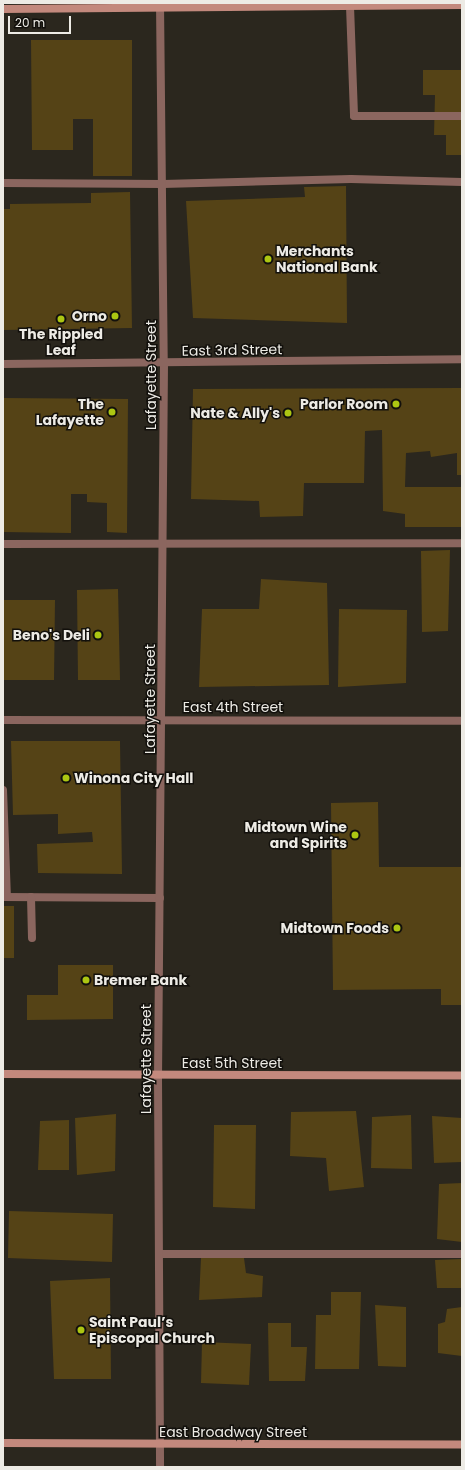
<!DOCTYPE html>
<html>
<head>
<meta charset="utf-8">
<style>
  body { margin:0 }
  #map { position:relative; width:465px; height:1470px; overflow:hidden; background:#2b271e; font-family:Poppins,sans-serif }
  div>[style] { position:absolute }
  .building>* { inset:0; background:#554316 }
  .lane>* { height:8px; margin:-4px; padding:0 4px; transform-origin:4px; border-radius:4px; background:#8b665f }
  .street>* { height:8px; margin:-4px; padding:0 4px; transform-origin:4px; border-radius:4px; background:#8b665f }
  .secondary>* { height:8px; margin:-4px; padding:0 4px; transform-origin:4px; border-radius:4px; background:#c3897d }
  .dots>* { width:11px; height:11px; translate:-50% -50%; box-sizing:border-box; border:2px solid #12100c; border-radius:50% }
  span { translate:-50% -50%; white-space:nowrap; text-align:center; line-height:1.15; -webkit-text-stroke:3px #12100c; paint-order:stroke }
  .poi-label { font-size:14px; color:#edebe5; font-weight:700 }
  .left { translate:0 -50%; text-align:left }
  .right { translate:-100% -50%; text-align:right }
  .street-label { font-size:14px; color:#edebe5 }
  .frame { position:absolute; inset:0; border:4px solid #edebe5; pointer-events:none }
  .scale { position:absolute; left:8px; top:16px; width:63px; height:18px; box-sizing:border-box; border:2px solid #edebe5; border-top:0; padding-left:5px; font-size:12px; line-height:14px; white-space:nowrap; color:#edebe5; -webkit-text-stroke:3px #12100c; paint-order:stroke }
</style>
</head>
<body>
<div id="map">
  <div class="building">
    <div style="clip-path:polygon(31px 40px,132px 40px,132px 176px,93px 176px,93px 119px,73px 119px,73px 150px,32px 150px)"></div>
    <div style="clip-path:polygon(423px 70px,462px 70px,462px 155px,446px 155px,446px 135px,434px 135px,435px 95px,423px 95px)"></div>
    <div style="clip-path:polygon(346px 186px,347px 323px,193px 318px,186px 201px,305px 197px,304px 187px)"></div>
    <div style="clip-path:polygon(130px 192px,132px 328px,3px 330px,3px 209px,10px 209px,10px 204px,91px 203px,91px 193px)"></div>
    <div style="clip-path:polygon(462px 388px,462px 475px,457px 475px,457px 453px,431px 457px,430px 451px,406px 453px,405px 487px,462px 487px,462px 527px,405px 527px,405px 514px,383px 511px,382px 430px,365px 431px,364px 483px,304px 483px,303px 516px,260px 517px,259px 501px,191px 499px,193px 389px)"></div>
    <div style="clip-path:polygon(3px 398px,128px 399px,127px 533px,107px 532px,107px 503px,87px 502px,87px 494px,71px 494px,71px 533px,3px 532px)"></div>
    <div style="clip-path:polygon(450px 550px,448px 631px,422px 632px,421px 551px)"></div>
    <div style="clip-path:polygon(261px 579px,327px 583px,329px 685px,199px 687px,202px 609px,259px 609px)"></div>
    <div style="clip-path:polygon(118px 589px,120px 680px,78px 680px,77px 590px)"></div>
    <div style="clip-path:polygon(3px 600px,55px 600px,54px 680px,3px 680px)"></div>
    <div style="clip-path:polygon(339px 609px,407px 610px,406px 683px,338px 687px)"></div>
    <div style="clip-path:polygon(11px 741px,120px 741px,122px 874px,38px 873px,37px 844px,93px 842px,92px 832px,58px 834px,58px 814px,13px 815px)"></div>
    <div style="clip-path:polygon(378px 802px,379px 867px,462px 867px,462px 1005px,441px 1005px,441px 989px,333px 990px,331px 803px)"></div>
    <div style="clip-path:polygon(3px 906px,14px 906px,14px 958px,3px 958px)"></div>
    <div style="clip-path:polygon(58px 965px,113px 965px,113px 1019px,27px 1020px,27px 995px,58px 995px)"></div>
    <div style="clip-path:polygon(356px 1111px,364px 1187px,329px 1191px,326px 1158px,290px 1156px,291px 1112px)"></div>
    <div style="clip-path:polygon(116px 1114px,115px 1171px,77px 1175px,75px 1118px)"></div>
    <div style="clip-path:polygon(411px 1115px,412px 1169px,371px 1168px,372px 1117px)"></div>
    <div style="clip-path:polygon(432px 1116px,462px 1118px,462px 1162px,434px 1163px)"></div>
    <div style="clip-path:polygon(69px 1120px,69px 1170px,38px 1170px,40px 1121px)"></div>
    <div style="clip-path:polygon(214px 1125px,256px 1125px,255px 1209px,213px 1207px)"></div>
    <div style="clip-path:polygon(462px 1183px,462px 1242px,437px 1239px,439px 1184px)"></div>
    <div style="clip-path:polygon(9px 1211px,113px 1214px,112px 1262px,8px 1258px)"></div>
    <div style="clip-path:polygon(201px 1258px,244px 1258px,246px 1273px,263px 1276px,262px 1297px,199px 1300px)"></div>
    <div style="clip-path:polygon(462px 1259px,462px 1288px,437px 1288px,435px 1260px)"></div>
    <div style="clip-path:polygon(110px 1278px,111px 1379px,54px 1379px,50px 1281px)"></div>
    <div style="clip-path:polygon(331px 1292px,361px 1292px,359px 1369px,315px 1369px,316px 1315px,331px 1315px)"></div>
    <div style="clip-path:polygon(375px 1305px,406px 1307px,406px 1367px,378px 1366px)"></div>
    <div style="clip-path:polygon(462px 1307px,462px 1356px,438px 1353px,438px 1324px,445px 1322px,447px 1309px)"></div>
    <div style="clip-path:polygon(268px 1323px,291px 1323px,291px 1347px,307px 1347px,305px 1381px,269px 1381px)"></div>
    <div style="clip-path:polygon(202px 1342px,251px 1344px,249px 1385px,201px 1383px)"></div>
  </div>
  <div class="lane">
    <div style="left:350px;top:6px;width:110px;rotate:87.9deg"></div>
    <div style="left:354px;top:116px;width:108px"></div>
    <div style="left:3px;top:183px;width:160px;rotate:0.4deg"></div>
    <div style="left:163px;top:184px;width:188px;rotate:-1.5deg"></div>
    <div style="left:351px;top:179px;width:111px;rotate:1.5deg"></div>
    <div style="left:3px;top:544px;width:459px;rotate:-0.1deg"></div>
    <div style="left:3px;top:790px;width:107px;rotate:87.9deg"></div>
    <div style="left:3px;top:897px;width:157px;rotate:0.4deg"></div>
    <div style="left:31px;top:897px;width:41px;rotate:88.6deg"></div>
    <div style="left:160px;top:1254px;width:302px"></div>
  </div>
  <div class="street">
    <div style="left:160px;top:3px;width:361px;rotate:89.4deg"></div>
    <div style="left:164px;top:364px;width:712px;rotate:90.48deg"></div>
    <div style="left:158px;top:1076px;width:391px;rotate:89.7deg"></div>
    <div style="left:3px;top:364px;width:459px;rotate:-0.6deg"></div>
    <div style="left:3px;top:720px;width:459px;rotate:0.1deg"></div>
  </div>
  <div class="secondary">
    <div style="left:3px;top:9px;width:459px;rotate:-0.5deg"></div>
    <div style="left:3px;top:1074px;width:459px;rotate:0.2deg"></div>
    <div style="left:3px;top:1443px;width:459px;rotate:0.2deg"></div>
  </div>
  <div class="dots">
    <div style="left:268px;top:259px;background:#acc612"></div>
    <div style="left:115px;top:316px;background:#acc612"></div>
    <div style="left:61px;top:319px;background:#acc612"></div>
    <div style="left:396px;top:404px;background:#acc612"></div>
    <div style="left:112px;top:412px;background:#acc612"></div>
    <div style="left:288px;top:413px;background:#acc612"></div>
    <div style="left:98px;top:635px;background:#acc612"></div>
    <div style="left:66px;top:778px;background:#acc612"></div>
    <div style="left:355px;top:835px;background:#acc612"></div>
    <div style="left:397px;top:928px;background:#acc612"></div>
    <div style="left:86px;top:980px;background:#acc612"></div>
    <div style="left:81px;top:1330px;background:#acc612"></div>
  </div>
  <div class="poi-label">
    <span class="left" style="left:276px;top:259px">Merchants<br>National Bank</span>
    <span class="right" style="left:107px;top:316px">Orno</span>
    <span style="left:61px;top:342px">The Rippled<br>Leaf</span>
    <span class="right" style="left:104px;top:412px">The<br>Lafayette</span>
    <span class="right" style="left:388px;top:404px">Parlor Room</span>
    <span class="right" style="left:280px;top:413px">Nate &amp; Ally's</span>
    <span class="right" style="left:90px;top:635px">Beno's Deli</span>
    <span class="left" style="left:74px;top:778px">Winona City Hall</span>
    <span class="right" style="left:347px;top:835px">Midtown Wine<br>and Spirits</span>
    <span class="right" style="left:389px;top:928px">Midtown Foods</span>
    <span class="left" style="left:94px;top:980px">Bremer Bank</span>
    <span class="left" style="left:89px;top:1330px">Saint Paul’s<br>Episcopal Church</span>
  </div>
  <div class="street-label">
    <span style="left:232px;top:350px;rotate:-1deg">East 3rd Street</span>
    <span style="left:151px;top:375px;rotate:-90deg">Lafayette Street</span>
    <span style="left:150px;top:699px;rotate:-90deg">Lafayette Street</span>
    <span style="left:233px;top:707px">East 4th Street</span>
    <span style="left:146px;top:1059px;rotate:-90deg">Lafayette Street</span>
    <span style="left:232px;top:1063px">East 5th Street</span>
    <span style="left:233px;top:1432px">East Broadway Street</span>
  </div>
  <div class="frame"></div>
  <div class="scale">20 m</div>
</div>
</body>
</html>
